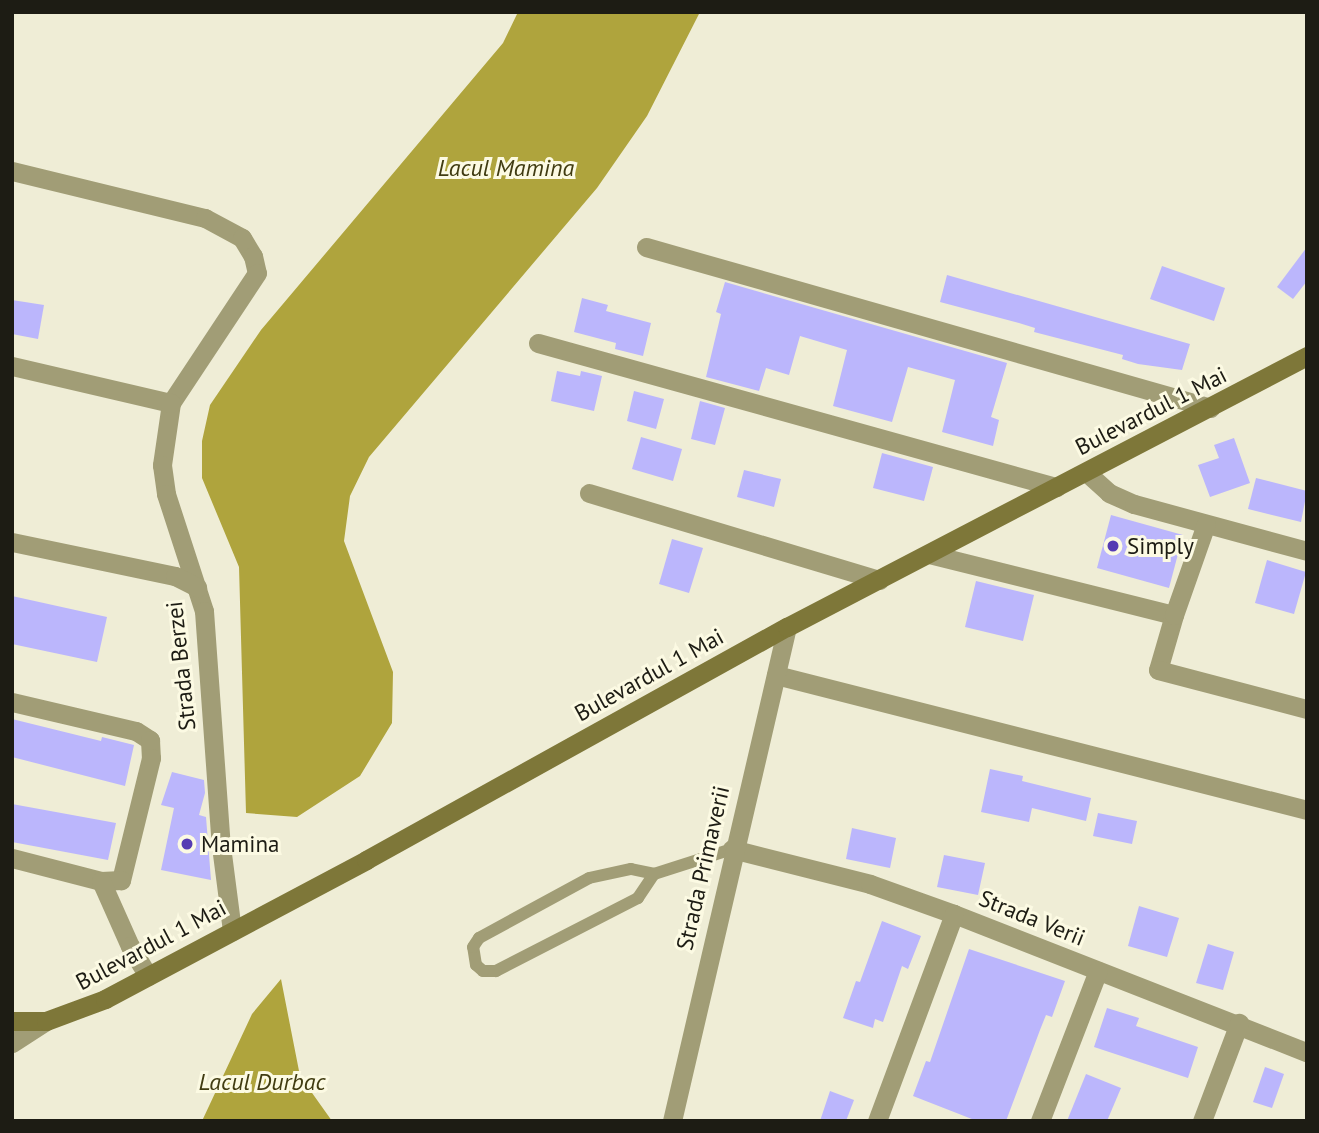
<!DOCTYPE html>
<html>
<head>
<meta charset="utf-8">
<style>
  body { margin:0 }
  #map { position:relative; width:1319px; height:1133px; overflow:hidden; background:#efedd6; font-family:"PT Sans",sans-serif }
  div>[style] { position:absolute }
  .water>* { inset:0; background:#afa43d }
  .building>* { inset:0; background:#bbb6fc }
  .service>* { height:12px; margin:-6px; padding:0 6px; transform-origin:6px; border-radius:6px; background:#a19d76 }
  .minor>* { height:19px; margin:-9.5px; padding:0 9.5px; transform-origin:9.5px; border-radius:9.5px; background:#a19d76 }
  .tertiary>* { height:19px; margin:-9.5px; padding:0 9.5px; transform-origin:9.5px; border-radius:9.5px; background:#a19d76 }
  .secondary>* { height:19px; margin:-9.5px; padding:0 9.5px; transform-origin:9.5px; border-radius:9.5px; background:#7e7739 }
  .dots>* { width:19px; height:19px; translate:-50% -50%; box-sizing:border-box; border:4px solid #fcfae3; border-radius:50% }
  span { translate:-50% -50%; white-space:nowrap; text-align:center; line-height:1.15; -webkit-text-stroke:6px #fcfae3; paint-order:stroke }
  .street-label { font-size:23px; color:#1d1c14 }
  .poi-label { font-size:23px; color:#1d1c14 }
  .left { translate:0 -50%; text-align:left }
  .water-label { font-size:24px; color:#413c12; font-style:italic }
  .frame { position:absolute; inset:0; border:14px solid #1d1c14; pointer-events:none }
</style>
</head>
<body>
<div id="map">
  <div class="water">
    <div style="clip-path:polygon(518px 12px,700px 12px,647px 116px,597px 188px,369px 457px,350px 496px,344px 541px,393px 672px,392px 723px,360px 776px,297px 817px,246px 813px,239px 567px,202px 478px,202px 441px,210px 405px,261px 330px,503px 43px)"></div>
    <div style="clip-path:polygon(281px 979px,300px 1076px,332px 1121px,202px 1121px,252px 1014px)"></div>
  </div>
  <div class="building">
    <div style="clip-path:polygon(1307px 247px,1307px 281px,1293px 299px,1277px 287px)"></div>
    <div style="clip-path:polygon(1162px 266px,1225px 288px,1214px 321px,1150px 299px)"></div>
    <div style="clip-path:polygon(947px 275px,1190px 344px,1182px 370px,1138px 364px,1122px 359px,1123px 355px,1034px 332px,1035px 328px,1019px 323px,940px 302px)"></div>
    <div style="clip-path:polygon(725px 282px,1007px 363px,991px 417px,999px 420px,993px 446px,942px 432px,955px 380px,908px 367px,892px 422px,833px 406px,847px 350px,800px 336px,789px 375px,766px 368px,759px 391px,706px 377px,721px 314px,716px 312px)"></div>
    <div style="clip-path:polygon(582px 298px,608px 305px,606px 311px,651px 323px,643px 356px,615px 349px,616px 343px,574px 332px)"></div>
    <div style="clip-path:polygon(12px 300px,44px 305px,38px 339px,12px 334px)"></div>
    <div style="clip-path:polygon(557px 371px,580px 376px,581px 371px,602px 376px,594px 411px,551px 401px)"></div>
    <div style="clip-path:polygon(634px 391px,664px 399px,656px 429px,627px 421px)"></div>
    <div style="clip-path:polygon(700px 401px,725px 408px,715px 445px,691px 439px)"></div>
    <div style="clip-path:polygon(641px 437px,682px 449px,673px 481px,632px 469px)"></div>
    <div style="clip-path:polygon(1234px 438px,1250px 483px,1210px 497px,1198px 465px,1219px 458px,1214px 445px)"></div>
    <div style="clip-path:polygon(882px 453px,933px 467px,924px 501px,873px 488px)"></div>
    <div style="clip-path:polygon(744px 470px,781px 479px,774px 507px,737px 497px)"></div>
    <div style="clip-path:polygon(1256px 478px,1307px 491px,1301px 522px,1248px 509px)"></div>
    <div style="clip-path:polygon(1111px 515px,1183px 535px,1169px 588px,1097px 568px)"></div>
    <div style="clip-path:polygon(672px 539px,703px 548px,689px 593px,659px 584px)"></div>
    <div style="clip-path:polygon(1267px 560px,1306px 572px,1294px 614px,1255px 603px)"></div>
    <div style="clip-path:polygon(976px 581px,1034px 595px,1023px 641px,965px 627px)"></div>
    <div style="clip-path:polygon(12px 596px,107px 617px,97px 662px,12px 644px)"></div>
    <div style="clip-path:polygon(12px 719px,101px 741px,102px 737px,134px 745px,125px 786px,12px 757px)"></div>
    <div style="clip-path:polygon(990px 769px,1023px 776px,1022px 781px,1091px 798px,1086px 821px,1032px 808px,1029px 822px,981px 812px)"></div>
    <div style="clip-path:polygon(172px 772px,204px 780px,205px 793px,199px 815px,206px 817px,211px 880px,161px 870px,174px 808px,161px 805px)"></div>
    <div style="clip-path:polygon(12px 804px,116px 823px,108px 860px,12px 842px)"></div>
    <div style="clip-path:polygon(1098px 813px,1137px 821px,1132px 844px,1093px 836px)"></div>
    <div style="clip-path:polygon(852px 828px,896px 838px,890px 868px,846px 859px)"></div>
    <div style="clip-path:polygon(944px 855px,985px 863px,978px 895px,937px 887px)"></div>
    <div style="clip-path:polygon(1139px 906px,1179px 918px,1167px 957px,1128px 946px)"></div>
    <div style="clip-path:polygon(882px 921px,921px 936px,908px 969px,902px 966px,883px 1022px,875px 1019px,873px 1028px,843px 1018px,856px 981px,860px 982px)"></div>
    <div style="clip-path:polygon(1208px 944px,1234px 952px,1223px 990px,1196px 983px)"></div>
    <div style="clip-path:polygon(969px 949px,1065px 981px,1052px 1017px,1046px 1015px,1040px 1030px,1006px 1121px,977px 1121px,913px 1096px,926px 1061px,930px 1062px)"></div>
    <div style="clip-path:polygon(1107px 1008px,1139px 1018px,1136px 1026px,1198px 1047px,1188px 1078px,1094px 1047px)"></div>
    <div style="clip-path:polygon(1265px 1067px,1284px 1074px,1272px 1108px,1253px 1102px)"></div>
    <div style="clip-path:polygon(1086px 1074px,1121px 1088px,1107px 1121px,1067px 1121px)"></div>
    <div style="clip-path:polygon(830px 1091px,854px 1100px,846px 1121px,820px 1121px)"></div>
  </div>
  <div class="service">
    <div style="left:654px;top:874px;width:29px;rotate:124deg"></div>
    <div style="left:638px;top:898px;width:160px;rotate:152.8deg"></div>
    <div style="left:496px;top:971px;width:13px;rotate:180deg"></div>
    <div style="left:483px;top:971px;width:9px;rotate:-139deg"></div>
    <div style="left:476px;top:965px;width:18px;rotate:-99deg"></div>
    <div style="left:473px;top:947px;width:11px;rotate:-56deg"></div>
    <div style="left:479px;top:938px;width:125px;rotate:-28.6deg"></div>
    <div style="left:589px;top:878px;width:43px;rotate:-12.1deg"></div>
    <div style="left:631px;top:869px;width:24px;rotate:12deg"></div>
    <div style="left:654px;top:874px;width:82px;rotate:-17.8deg"></div>
  </div>
  <div class="minor">
    <div style="left:12px;top:171px;width:199px;rotate:13.7deg"></div>
    <div style="left:205px;top:218px;width:42px;rotate:28.4deg"></div>
    <div style="left:242px;top:238px;width:21px;rotate:59deg"></div>
    <div style="left:253px;top:256px;width:17px;rotate:77deg"></div>
    <div style="left:257px;top:273px;width:156px;rotate:123.5deg"></div>
    <div style="left:171px;top:403px;width:63px;rotate:98.3deg"></div>
    <div style="left:162px;top:465px;width:29px;rotate:82deg"></div>
    <div style="left:166px;top:494px;width:123px;rotate:72deg"></div>
    <div style="left:204px;top:611px;width:236px;rotate:85.9deg"></div>
    <div style="left:221px;top:846px;width:86px;rotate:82.6deg"></div>
    <div style="left:646px;top:247px;width:587px;rotate:15.91deg"></div>
    <div style="left:538px;top:343px;width:538px;rotate:15.54deg"></div>
    <div style="left:12px;top:366px;width:163px;rotate:13.1deg"></div>
    <div style="left:1086px;top:472px;width:31px;rotate:42deg"></div>
    <div style="left:1109px;top:493px;width:27px;rotate:24deg"></div>
    <div style="left:1134px;top:504px;width:179px;rotate:15.2deg"></div>
    <div style="left:589px;top:493px;width:303px;rotate:16.7deg"></div>
    <div style="left:12px;top:542px;width:167px;rotate:11.8deg"></div>
    <div style="left:175px;top:576px;width:25px;rotate:27deg"></div>
    <div style="left:929px;top:554px;width:252px;rotate:14deg"></div>
    <div style="left:1174px;top:615px;width:57px;rotate:106.2deg"></div>
    <div style="left:1158px;top:670px;width:154px;rotate:14.7deg"></div>
    <div style="left:1174px;top:615px;width:96px;rotate:-70.6deg"></div>
    <div style="left:776px;top:675px;width:548px;rotate:14.26deg"></div>
    <div style="left:12px;top:702px;width:127px;rotate:13.2deg"></div>
    <div style="left:136px;top:731px;width:17px;rotate:33deg"></div>
    <div style="left:150px;top:740px;width:18px;rotate:87deg"></div>
    <div style="left:151px;top:758px;width:126px;rotate:103.8deg"></div>
    <div style="left:121px;top:880px;width:20px;rotate:177deg"></div>
    <div style="left:101px;top:881px;width:92px;rotate:-165.5deg"></div>
    <div style="left:732px;top:849px;width:142px;rotate:14.2deg"></div>
    <div style="left:870px;top:884px;width:89px;rotate:19.7deg"></div>
    <div style="left:954px;top:914px;width:379px;rotate:21.4deg"></div>
    <div style="left:101px;top:881px;width:71px;rotate:66deg"></div>
    <div style="left:130px;top:946px;width:35px;rotate:59deg"></div>
    <div style="left:672px;top:1121px;width:507px;rotate:-76.9deg"></div>
    <div style="left:877px;top:1121px;width:221px;rotate:-69.6deg"></div>
    <div style="left:1040px;top:1121px;width:161px;rotate:-68.9deg"></div>
    <div style="left:1202px;top:1121px;width:105px;rotate:-69.3deg"></div>
  </div>
  <div class="tertiary">
    <div style="left:12px;top:1043px;width:40px;rotate:-32.9deg"></div>
  </div>
  <div class="secondary">
    <div style="left:12px;top:1021px;width:34px"></div>
    <div style="left:46px;top:1021px;width:63px;rotate:-20.4deg"></div>
    <div style="left:105px;top:999px;width:296px;rotate:-28deg"></div>
    <div style="left:366px;top:860px;width:481px;rotate:-29deg"></div>
    <div style="left:787px;top:627px;width:586px;rotate:-27.53deg"></div>
  </div>
  <div class="dots">
    <div style="left:1113px;top:546px;background:#553bb3"></div>
    <div style="left:187px;top:844px;background:#553bb3"></div>
  </div>
  <div class="street-label">
    <span style="left:1151px;top:411px;rotate:-27deg">Bulevardul 1 Mai</span>
    <span style="left:181px;top:666px;rotate:-96deg">Strada Berzei</span>
    <span style="left:649px;top:675px;rotate:-29deg">Bulevardul 1 Mai</span>
    <span style="left:703px;top:868px;rotate:-77deg">Strada Primaverii</span>
    <span style="left:1032px;top:918px;rotate:22deg">Strada Verii</span>
    <span style="left:151px;top:945px;rotate:-28deg">Bulevardul 1 Mai</span>
  </div>
  <div class="poi-label">
    <span class="left" style="left:1127px;top:546px">Simply</span>
    <span class="left" style="left:201px;top:844px">Mamina</span>
  </div>
  <div class="water-label">
    <span style="left:506px;top:168px">Lacul Mamina</span>
    <span style="left:262px;top:1082px">Lacul Durbac</span>
  </div>
  <div class="frame"></div>
</div>
</body>
</html>
